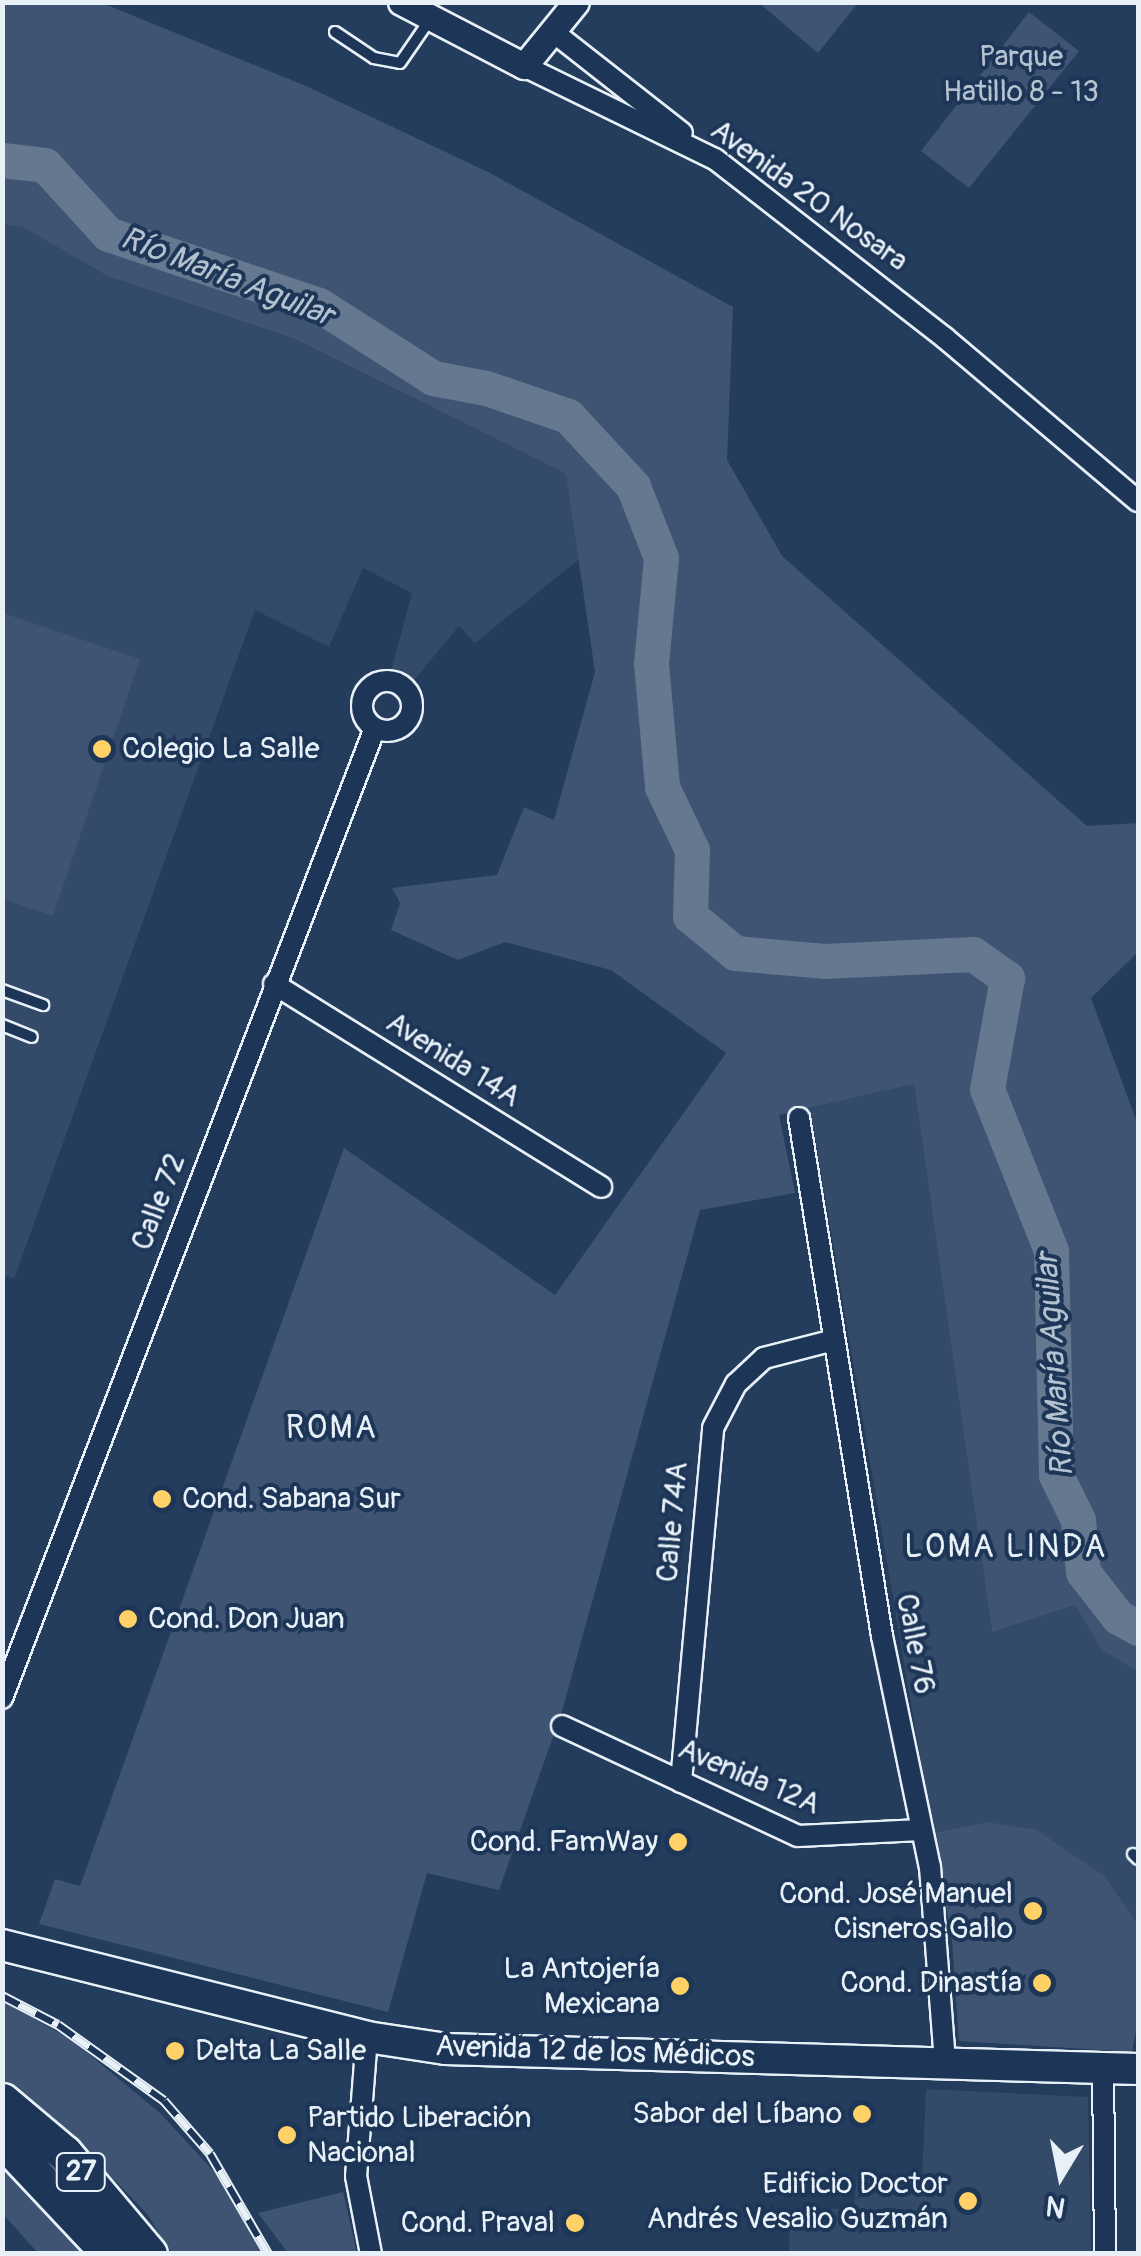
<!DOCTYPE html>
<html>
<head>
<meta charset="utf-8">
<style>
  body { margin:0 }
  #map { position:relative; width:1141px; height:2256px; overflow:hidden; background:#253d5d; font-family:Pangolin,sans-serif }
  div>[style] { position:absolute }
  .built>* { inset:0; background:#334a68 }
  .green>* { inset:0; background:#3e5472 }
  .river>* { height:35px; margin:-17.5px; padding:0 17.5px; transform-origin:17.5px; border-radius:17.5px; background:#657890 }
  .roads { filter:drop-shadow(2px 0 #e8f1f8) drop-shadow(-2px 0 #e8f1f8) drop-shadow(0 2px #e8f1f8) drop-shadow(0 -2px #e8f1f8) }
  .service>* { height:10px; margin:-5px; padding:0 5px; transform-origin:5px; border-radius:5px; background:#1d3557 }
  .minor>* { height:20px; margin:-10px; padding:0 10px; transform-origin:10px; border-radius:10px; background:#1d3557 }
  .minor>.ring { margin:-10px; padding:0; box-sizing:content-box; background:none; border:20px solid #1d3557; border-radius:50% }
  .tertiary>* { height:25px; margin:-12.5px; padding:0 12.5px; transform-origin:12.5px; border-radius:12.5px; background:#1d3557 }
  .secondary>* { height:30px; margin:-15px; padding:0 15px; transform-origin:15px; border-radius:15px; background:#1d3557 }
  .trunk>* { height:35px; margin:-17.5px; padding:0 17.5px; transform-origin:17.5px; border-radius:17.5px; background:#1d3557 }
  .rail>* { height:10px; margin-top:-5px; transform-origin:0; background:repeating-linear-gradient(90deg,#1d3557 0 19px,#e8f1f8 0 38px); box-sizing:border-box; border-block:2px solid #e8f1f8 }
  .dots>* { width:28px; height:28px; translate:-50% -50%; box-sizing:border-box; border:5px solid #1d3557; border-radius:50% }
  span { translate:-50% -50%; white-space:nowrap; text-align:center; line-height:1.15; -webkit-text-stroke:8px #1d3557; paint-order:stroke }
  .shield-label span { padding:2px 8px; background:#1d3557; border:2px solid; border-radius:8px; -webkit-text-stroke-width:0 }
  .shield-label { font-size:28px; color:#e8f1f8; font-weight:700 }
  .park-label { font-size:30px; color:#b5c2d0 }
  .street-label { font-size:30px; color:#e8f1f8 }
  .poi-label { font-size:30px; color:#e8f1f8 }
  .left { translate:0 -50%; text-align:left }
  .right { translate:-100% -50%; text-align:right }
  .water-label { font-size:32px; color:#b4c1ce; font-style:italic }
  .neighbourhood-label { font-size:32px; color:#e8f1f8; letter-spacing:2.5px }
  .frame { position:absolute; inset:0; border:5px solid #e8f1f8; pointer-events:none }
  .north { position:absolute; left:1011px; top:2126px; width:100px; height:100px; -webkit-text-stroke:8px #1d3557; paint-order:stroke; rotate:190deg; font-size:28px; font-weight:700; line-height:40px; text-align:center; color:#e8f1f8 }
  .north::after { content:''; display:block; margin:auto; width:35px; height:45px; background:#e8f1f8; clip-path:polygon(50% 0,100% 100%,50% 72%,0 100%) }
</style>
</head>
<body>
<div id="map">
  <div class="built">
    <div style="clip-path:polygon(3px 225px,23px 227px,107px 276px,295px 339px,566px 474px,582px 557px,475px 643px,459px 626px,411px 684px,390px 675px,412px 593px,363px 568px,329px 647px,255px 610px,14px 1279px,3px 1275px)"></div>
    <div style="clip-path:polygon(914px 1084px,992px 1631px,1075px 1605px,1102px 1649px,1138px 1671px,1138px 1923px,1104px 1876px,987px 1822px,933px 1833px,810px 1108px)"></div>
    <div style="clip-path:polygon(926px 2089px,1088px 2097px,1091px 2253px,789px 2253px,790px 2211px,854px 2208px,857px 2175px,922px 2179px)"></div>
  </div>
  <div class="green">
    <div style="clip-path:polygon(2px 3px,102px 3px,306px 86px,488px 172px,733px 307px,727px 460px,782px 556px,1087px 826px,1138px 823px,1138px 952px,1091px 998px,1138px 1125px,1138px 1671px,1102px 1650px,1075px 1605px,992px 1632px,914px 1084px,779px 1115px,795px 1193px,700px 1210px,562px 1711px,499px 1890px,427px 1873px,388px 2012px,39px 1924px,55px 1879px,80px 1886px,344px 1148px,555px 1295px,726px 1053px,611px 970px,505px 942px,458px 960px,391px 930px,400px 903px,392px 888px,497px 875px,524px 807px,554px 820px,595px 672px,566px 474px,295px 339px,107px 276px,23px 227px,3px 225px)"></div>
    <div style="clip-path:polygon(759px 3px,858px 3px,818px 53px)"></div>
    <div style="clip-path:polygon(1029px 12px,1079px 51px,969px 188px,921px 151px)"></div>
    <div style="clip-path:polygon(3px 613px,140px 659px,53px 916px,3px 899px)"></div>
    <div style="clip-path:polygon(987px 1822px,1037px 1830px,1104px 1876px,1138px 1923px,1138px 2019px,1132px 2052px,959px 2041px,952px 1941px,933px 1833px)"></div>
    <div style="clip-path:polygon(2px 2001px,72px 2040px,161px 2114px,218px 2176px,261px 2253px,172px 2253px,147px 2214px,73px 2136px,3px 2080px)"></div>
    <div style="clip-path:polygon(3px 2167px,27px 2187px,85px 2253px,38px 2253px,3px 2214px)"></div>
    <div style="clip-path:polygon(343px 2192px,357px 2253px,288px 2253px,258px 2213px)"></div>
  </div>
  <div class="river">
    <div style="left:2px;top:160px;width:43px;rotate:6.6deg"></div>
    <div style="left:45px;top:165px;width:93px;rotate:47.6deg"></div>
    <div style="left:108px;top:234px;width:223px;rotate:18.6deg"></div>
    <div style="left:319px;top:305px;width:135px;rotate:32.6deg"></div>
    <div style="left:433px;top:378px;width:54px;rotate:10.7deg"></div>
    <div style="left:486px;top:388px;width:87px;rotate:18.9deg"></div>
    <div style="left:568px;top:416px;width:96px;rotate:47.1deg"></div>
    <div style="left:633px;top:486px;width:77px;rotate:68.7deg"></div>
    <div style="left:661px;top:558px;width:105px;rotate:95.4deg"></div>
    <div style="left:651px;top:663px;width:124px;rotate:84.9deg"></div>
    <div style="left:662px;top:787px;width:70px;rotate:64.5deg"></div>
    <div style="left:692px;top:850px;width:66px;rotate:91.7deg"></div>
    <div style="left:690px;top:916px;width:58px;rotate:39.4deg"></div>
    <div style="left:735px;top:953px;width:89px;rotate:5.1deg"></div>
    <div style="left:824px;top:961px;width:149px;rotate:-2.7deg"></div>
    <div style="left:973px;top:954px;width:42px;rotate:35.2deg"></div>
    <div style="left:1007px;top:978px;width:113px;rotate:100.2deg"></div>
    <div style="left:987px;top:1089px;width:174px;rotate:68.4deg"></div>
    <div style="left:1051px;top:1251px;width:224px;rotate:88.7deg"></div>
    <div style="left:1056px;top:1475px;width:50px;rotate:63.9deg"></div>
    <div style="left:1078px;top:1520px;width:52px;rotate:84.5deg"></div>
    <div style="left:1083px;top:1572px;width:57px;rotate:52.1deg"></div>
    <div style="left:1118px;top:1617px;width:23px;rotate:29deg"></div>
  </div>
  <div class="roads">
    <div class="service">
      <div style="left:335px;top:32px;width:47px;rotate:33.7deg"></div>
      <div style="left:374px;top:58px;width:26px;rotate:11deg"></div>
      <div style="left:400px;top:63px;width:51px;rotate:-55.4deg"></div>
      <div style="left:2px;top:990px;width:44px;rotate:20.1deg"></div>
      <div style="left:2px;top:1025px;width:32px;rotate:22deg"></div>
      <div style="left:1133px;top:1854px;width:7px;rotate:45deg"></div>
    </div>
    <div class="minor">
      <div style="left:552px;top:31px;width:165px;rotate:38.1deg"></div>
      <div style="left:524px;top:66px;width:212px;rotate:26deg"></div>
      <div style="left:715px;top:159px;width:291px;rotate:37.9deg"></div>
      <div style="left:945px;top:338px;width:253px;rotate:40.2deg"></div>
      <div class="ring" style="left:362px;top:681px;width:30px;height:30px"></div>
      <div style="left:274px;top:984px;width:385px;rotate:31.8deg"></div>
      <div style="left:799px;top:1118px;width:525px;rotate:80.9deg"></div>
      <div style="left:882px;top:1636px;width:236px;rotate:78.3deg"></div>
      <div style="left:930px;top:1867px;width:196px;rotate:85.6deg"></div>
      <div style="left:2px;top:1698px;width:1039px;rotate:-68.97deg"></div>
      <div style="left:562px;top:1726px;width:260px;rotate:25deg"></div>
      <div style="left:798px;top:1836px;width:123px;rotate:-2.8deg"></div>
      <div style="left:681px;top:1782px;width:355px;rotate:-84.8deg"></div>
      <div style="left:713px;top:1428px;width:50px;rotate:-62.4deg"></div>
      <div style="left:736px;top:1384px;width:38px;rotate:-43deg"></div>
      <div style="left:764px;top:1358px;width:72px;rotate:-14.4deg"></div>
      <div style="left:367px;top:2037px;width:139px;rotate:94.5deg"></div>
      <div style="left:356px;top:2176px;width:79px;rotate:79.1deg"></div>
      <div style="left:1103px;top:2065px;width:189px;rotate:89.4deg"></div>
    </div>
    <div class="tertiary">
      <div style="left:401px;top:2px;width:139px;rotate:27.5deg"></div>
      <div style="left:524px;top:66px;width:82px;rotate:-50.9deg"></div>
    </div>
    <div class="secondary">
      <div style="left:2px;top:1945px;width:376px;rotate:14.1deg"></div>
      <div style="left:367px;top:2037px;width:79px;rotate:8.7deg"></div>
      <div style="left:445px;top:2049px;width:693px;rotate:1.65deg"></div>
    </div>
    <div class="trunk">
      <div style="left:2px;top:2101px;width:81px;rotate:40deg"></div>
      <div style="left:64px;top:2153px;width:132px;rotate:49.9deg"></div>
      <div style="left:2px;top:2139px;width:158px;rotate:46.8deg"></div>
    </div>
  </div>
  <div class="rail">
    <div style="left:2px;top:1996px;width:63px;rotate:27.4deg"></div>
    <div style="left:58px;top:2025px;width:130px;rotate:35.6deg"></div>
    <div style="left:164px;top:2101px;width:70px;rotate:49deg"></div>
    <div style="left:210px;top:2154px;width:116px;rotate:59.9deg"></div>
  </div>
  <div class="dots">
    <div style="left:102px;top:749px;background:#ffd166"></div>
    <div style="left:162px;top:1499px;background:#ffd166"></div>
    <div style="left:128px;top:1619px;background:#ffd166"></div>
    <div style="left:678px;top:1842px;background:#ffd166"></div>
    <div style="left:1033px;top:1911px;background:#ffd166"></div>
    <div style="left:1042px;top:1983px;background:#ffd166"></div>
    <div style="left:680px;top:1986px;background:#ffd166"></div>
    <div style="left:175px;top:2051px;background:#ffd166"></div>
    <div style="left:862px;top:2114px;background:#ffd166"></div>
    <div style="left:287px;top:2135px;background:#ffd166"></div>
    <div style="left:968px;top:2201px;background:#ffd166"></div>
    <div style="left:575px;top:2223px;background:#ffd166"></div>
  </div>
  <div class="shield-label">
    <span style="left:81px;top:2172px">27</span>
  </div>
  <div class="park-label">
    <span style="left:1021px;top:74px">Parque<br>Hatillo 8 - 13</span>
  </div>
  <div class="street-label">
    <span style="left:809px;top:196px;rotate:36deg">Avenida 20 Nosara</span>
    <span style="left:453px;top:1060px;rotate:32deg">Avenida 14A</span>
    <span style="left:159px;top:1202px;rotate:-69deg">Calle 72</span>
    <span style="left:673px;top:1522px;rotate:-85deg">Calle 74A</span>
    <span style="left:915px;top:1644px;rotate:79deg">Calle 76</span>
    <span style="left:749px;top:1777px;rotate:23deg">Avenida 12A</span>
    <span style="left:595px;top:2052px;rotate:2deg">Avenida 12 de los Médicos</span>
  </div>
  <div class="poi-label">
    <span class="left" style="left:122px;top:749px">Colegio La Salle</span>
    <span class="left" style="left:182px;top:1499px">Cond. Sabana Sur</span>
    <span class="left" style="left:148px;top:1619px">Cond. Don Juan</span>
    <span class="right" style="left:658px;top:1842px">Cond. FamWay</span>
    <span class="right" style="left:1013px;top:1911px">Cond. José Manuel<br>Cisneros Gallo</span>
    <span class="right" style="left:660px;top:1986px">La Antojería<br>Mexicana</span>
    <span class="right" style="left:1022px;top:1983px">Cond. Dinastía</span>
    <span class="left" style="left:195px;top:2051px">Delta La Salle</span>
    <span class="right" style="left:842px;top:2114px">Sabor del Líbano</span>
    <span class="left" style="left:307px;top:2135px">Partido Liberación<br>Nacional</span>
    <span class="right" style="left:948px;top:2201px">Edificio Doctor<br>Andrés Vesalio Guzmán</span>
    <span class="right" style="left:555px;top:2223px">Cond. Praval</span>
  </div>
  <div class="water-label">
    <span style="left:227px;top:277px;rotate:21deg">Río María Aguilar</span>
    <span style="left:1055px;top:1365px;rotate:-94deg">Río María Aguilar</span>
  </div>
  <div class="neighbourhood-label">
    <span style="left:332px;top:1428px">ROMA</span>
    <span style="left:1006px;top:1547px">LOMA LINDA</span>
  </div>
  <div class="frame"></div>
  <div class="north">N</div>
</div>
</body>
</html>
